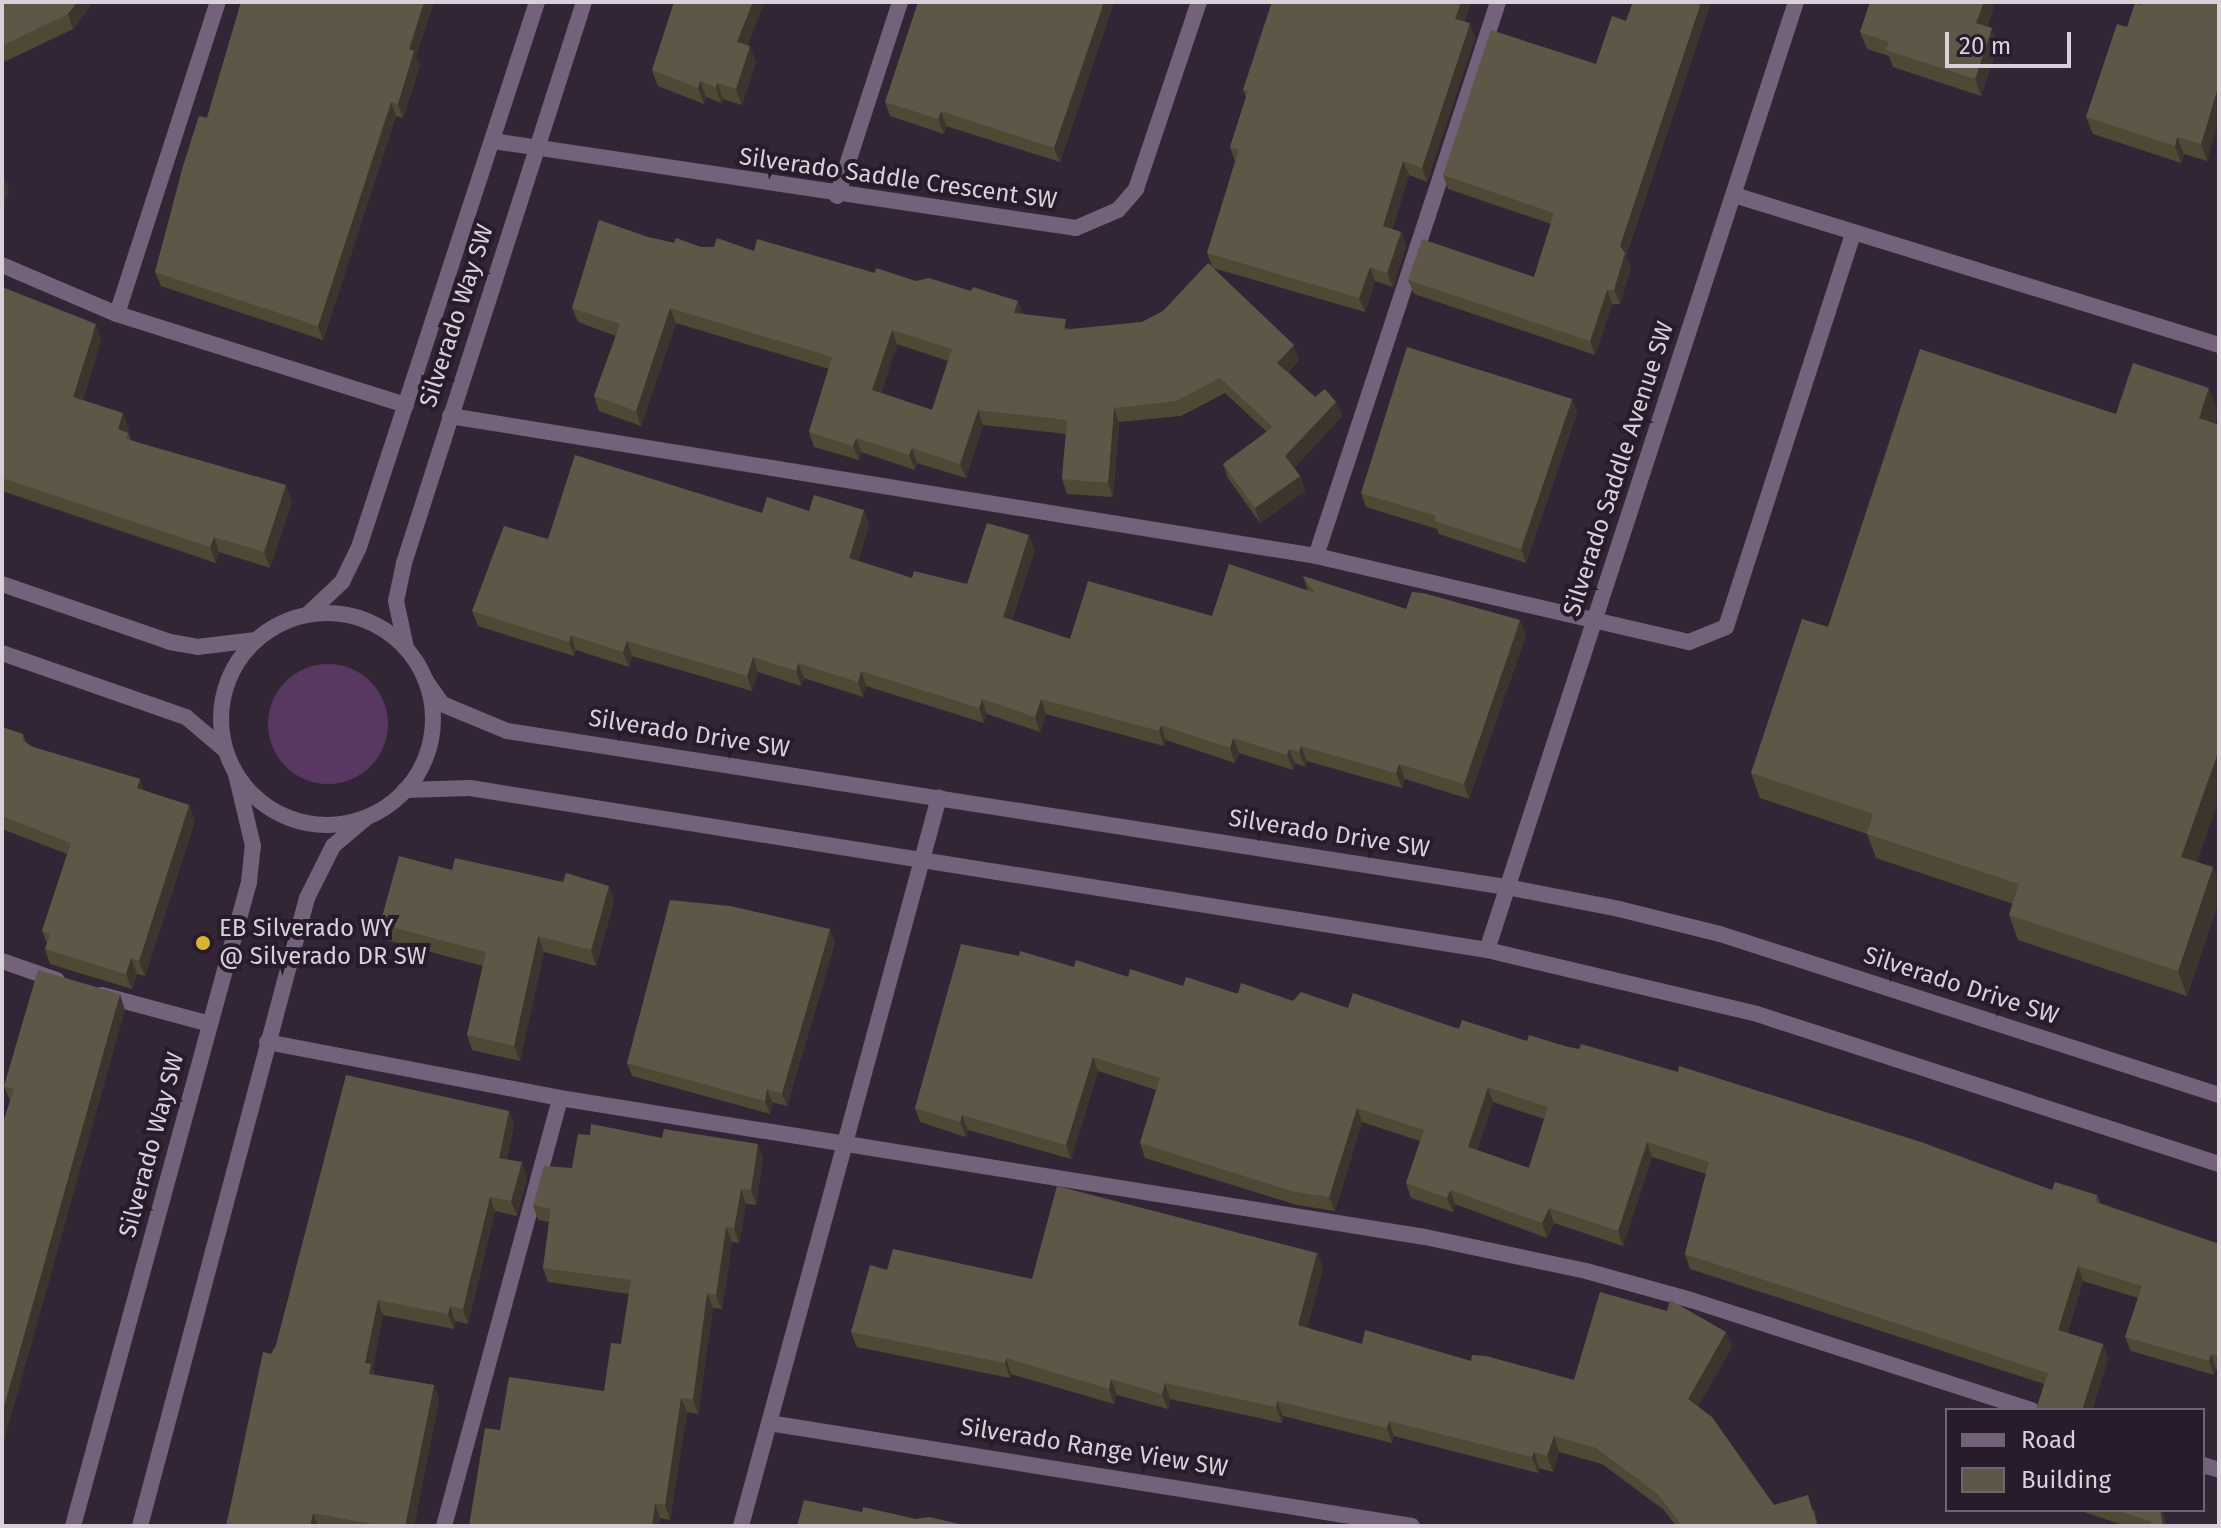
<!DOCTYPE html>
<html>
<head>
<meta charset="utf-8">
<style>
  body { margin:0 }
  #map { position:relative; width:2221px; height:1528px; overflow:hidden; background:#322636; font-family:"Fira Sans",sans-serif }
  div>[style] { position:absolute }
  .green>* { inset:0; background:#583861 }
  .round { border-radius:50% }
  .lane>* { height:16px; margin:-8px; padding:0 8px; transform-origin:8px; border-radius:8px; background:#74617a }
  .street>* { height:16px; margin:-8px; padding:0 8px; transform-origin:8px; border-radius:8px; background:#74617a }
  .street>.ring { margin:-8px; padding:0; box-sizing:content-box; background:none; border:16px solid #74617a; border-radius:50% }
  .wall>* { inset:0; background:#4f4835 }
  .shaded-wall>* { inset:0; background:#3d342e }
  .building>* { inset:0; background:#5e5747 }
  .dots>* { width:22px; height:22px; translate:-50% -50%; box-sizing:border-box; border:4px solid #281c2c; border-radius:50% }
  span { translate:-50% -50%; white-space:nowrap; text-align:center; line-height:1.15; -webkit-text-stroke:8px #281c2c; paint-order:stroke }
  .street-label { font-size:24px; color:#d8d0db }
  .poi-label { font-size:24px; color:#d8d0db }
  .left { translate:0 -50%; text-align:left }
  .frame { position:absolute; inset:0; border:4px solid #d8d0db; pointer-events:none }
  .legend { position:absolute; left:1945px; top:1408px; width:260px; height:104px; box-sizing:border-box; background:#281c2c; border:2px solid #6e6472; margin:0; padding:10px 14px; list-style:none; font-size:24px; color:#d8d0db }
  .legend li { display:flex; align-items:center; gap:16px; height:40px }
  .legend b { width:40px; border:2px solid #6e6472 }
  .scale { position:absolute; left:1945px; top:32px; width:126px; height:36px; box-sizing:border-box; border:4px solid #d8d0db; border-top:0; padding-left:10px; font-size:24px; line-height:28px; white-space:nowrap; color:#d8d0db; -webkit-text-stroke:6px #281c2c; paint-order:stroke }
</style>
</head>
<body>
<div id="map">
  <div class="green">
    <div class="round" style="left:268px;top:664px;width:120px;height:120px"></div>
  </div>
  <div class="lane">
    <div style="left:1734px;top:195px;width:508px;rotate:17.19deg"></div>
    <div style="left:837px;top:196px;width:204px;rotate:-72deg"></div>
    <div style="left:2px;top:265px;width:125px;rotate:23.1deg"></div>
    <div style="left:117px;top:314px;width:303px;rotate:17.5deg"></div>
    <div style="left:117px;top:314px;width:328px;rotate:-72.1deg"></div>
    <div style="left:450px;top:416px;width:877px;rotate:9.18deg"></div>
    <div style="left:1316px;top:556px;width:383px;rotate:13deg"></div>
    <div style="left:1689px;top:642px;width:40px;rotate:-22deg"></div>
    <div style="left:1726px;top:627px;width:413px;rotate:-72.1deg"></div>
    <div style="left:1316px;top:556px;width:583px;rotate:-71.81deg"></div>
    <div style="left:2px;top:961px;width:58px;rotate:19.1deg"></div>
    <div style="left:102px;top:995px;width:112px;rotate:15deg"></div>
    <div style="left:267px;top:1042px;width:298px;rotate:10.8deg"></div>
    <div style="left:560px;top:1098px;width:876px;rotate:9.13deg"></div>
    <div style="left:1425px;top:1237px;width:165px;rotate:11.9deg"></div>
    <div style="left:1586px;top:1271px;width:109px;rotate:15.4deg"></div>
    <div style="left:1691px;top:1300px;width:358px;rotate:17.9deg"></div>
    <div style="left:2203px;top:1465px;width:17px;rotate:17deg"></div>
    <div style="left:444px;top:1526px;width:443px;rotate:-74.8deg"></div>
  </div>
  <div class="street">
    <div style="left:493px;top:141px;width:589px;rotate:8.49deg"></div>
    <div style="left:1076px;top:228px;width:46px;rotate:-23.2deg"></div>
    <div style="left:1118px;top:210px;width:28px;rotate:-49deg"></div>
    <div style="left:1136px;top:189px;width:197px;rotate:-71.4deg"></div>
    <div style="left:2px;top:584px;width:178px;rotate:19deg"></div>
    <div style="left:170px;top:642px;width:27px;rotate:10deg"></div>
    <div style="left:197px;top:647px;width:59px;rotate:-6.8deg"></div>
    <div class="ring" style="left:221px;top:613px;width:196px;height:196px"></div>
    <div style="left:308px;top:614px;width:47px;rotate:-43.3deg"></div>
    <div style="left:342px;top:582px;width:39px;rotate:-64deg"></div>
    <div style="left:359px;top:547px;width:573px;rotate:-71.91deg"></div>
    <div style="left:406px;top:648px;width:48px;rotate:-102deg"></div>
    <div style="left:396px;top:601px;width:39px;rotate:-78deg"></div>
    <div style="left:404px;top:563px;width:589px;rotate:-72.21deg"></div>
    <div style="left:2px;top:653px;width:195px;rotate:19.2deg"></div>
    <div style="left:186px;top:717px;width:51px;rotate:40.2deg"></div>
    <div style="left:426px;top:681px;width:28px;rotate:55deg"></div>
    <div style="left:442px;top:704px;width:70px;rotate:22.6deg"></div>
    <div style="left:507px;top:731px;width:1012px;rotate:8.87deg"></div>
    <div style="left:1507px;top:887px;width:114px;rotate:11.1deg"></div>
    <div style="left:1619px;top:909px;width:104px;rotate:13.9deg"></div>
    <div style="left:1720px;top:934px;width:524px;rotate:17.88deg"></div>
    <div style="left:405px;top:790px;width:65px;rotate:-1.8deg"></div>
    <div style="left:470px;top:788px;width:1030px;rotate:9.05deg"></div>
    <div style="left:1487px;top:950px;width:277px;rotate:13.3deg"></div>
    <div style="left:1757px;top:1014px;width:486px;rotate:18deg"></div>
    <div style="left:1487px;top:950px;width:997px;rotate:-71.95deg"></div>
    <div style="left:769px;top:1423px;width:651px;rotate:9.1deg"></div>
    <div style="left:73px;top:1526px;width:668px;rotate:-74.71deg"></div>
    <div style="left:249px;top:882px;width:36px;rotate:-84deg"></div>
    <div style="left:253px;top:846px;width:74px;rotate:-103.3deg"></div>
    <div style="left:140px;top:1526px;width:650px;rotate:-75.11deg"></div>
    <div style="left:307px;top:898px;width:58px;rotate:-63.4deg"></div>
    <div style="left:333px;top:846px;width:43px;rotate:-40.3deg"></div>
    <div style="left:741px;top:1526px;width:755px;rotate:-74.8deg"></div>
  </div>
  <div class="wall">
    <div style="clip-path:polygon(2px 2px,93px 2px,73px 29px,2px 63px)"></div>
    <div style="clip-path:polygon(241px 2px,434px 2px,416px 56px,420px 65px,403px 118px,396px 116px,323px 340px,161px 286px,155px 272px,207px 118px)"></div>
    <div style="clip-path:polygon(1114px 2px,1060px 162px,946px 126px,944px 134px,890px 116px,885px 102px)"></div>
    <div style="clip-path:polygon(evenodd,1272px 2px,1471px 2px,1464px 22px,1475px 38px,1427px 182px,1409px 175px,1392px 229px,1401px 232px,1406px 246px,1393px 287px,1375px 281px,1365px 312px,1213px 268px,1299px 360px,1288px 372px,1315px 397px,1336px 402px,1342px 416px,1294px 468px,1300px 476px,1305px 491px,1260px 523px,1228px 478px,1223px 464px,1267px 432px,1225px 393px,1181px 416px,1119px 422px,1113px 497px,1067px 494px,1062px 479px,1066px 434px,983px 425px,966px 478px,917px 463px,915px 470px,861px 452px,859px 460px,814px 447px,809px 432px,829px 369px,676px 323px,641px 426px,599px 411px,594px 396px,616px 336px,578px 322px,572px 308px,648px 237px,674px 243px,701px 247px,754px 251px,916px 281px,1069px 329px,1142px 322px,1163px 311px,1212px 267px,1207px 253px,1235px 161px,1230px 147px,1246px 97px,1243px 90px,1272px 2px,897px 344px,948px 361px,932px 410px,881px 393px,897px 344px)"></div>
    <div style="clip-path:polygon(1633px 2px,1711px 2px,1626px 256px,1631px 267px,1620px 304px,1612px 304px,1595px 355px,1414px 294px,1408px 280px,1534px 277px,1551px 224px,1448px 189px,1443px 175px,1596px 64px,1626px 21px)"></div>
    <div style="clip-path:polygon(1870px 2px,1995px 2px,1987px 27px,1998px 45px,1981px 96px,1893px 67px,1889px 56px,1867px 49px,1860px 32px)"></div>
    <div style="clip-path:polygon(2219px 2px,2207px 161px,2184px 154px,2181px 163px,2093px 134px,2086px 117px,2127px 27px)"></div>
    <div style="clip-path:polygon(748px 46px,756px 62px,742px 105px,723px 99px,721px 103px,706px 97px,704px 104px,658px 86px,652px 70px)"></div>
    <div style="clip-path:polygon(2px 287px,101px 339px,83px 400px,129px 428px,128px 432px,131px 440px,292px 501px,270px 568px,219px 552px,216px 563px,2px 491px)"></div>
    <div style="clip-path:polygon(1572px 399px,1577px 413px,1526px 563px,1439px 534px,1437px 529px,1366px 507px,1361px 493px)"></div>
    <div style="clip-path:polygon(2218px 412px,2215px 423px,2197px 862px,2219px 884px,2219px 900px,2187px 996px,2018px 940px,2009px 915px,2013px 904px,1876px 858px,1867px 834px,1760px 798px,1751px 773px,1828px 627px,2116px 414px)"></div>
    <div style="clip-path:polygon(864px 510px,869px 525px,858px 561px,912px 578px,967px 584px,1035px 550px,1012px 620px,1070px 639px,1212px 616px,1308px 591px,1303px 576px,1406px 609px,1526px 635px,1469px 799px,1405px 779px,1402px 788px,1307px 761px,1305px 767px,1295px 763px,1293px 770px,1239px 753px,1235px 763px,1166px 740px,1164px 746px,1046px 714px,1040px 732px,987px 714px,984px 723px,866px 686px,863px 697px,804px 678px,801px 686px,758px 672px,752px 691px,632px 656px,629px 667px,576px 650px,574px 656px,478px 626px,472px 611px,548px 539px,762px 513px)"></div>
    <div style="clip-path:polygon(2px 727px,23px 734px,26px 743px,33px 747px,140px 779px,144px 791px,189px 805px,195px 821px,145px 976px,137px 974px,132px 989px,50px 964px,45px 949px,47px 943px,42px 931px,67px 854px,2px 829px)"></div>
    <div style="clip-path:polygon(452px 870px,614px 901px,596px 966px,544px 952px,520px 1061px,472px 1050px,467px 1035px,483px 966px,386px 940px,380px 924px)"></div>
    <div style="clip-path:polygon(830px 929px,835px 943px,787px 1106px,772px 1102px,770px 1114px,632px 1076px,627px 1063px)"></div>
    <div style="clip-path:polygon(evenodd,1074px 967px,1183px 986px,1348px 1008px,1527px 1041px,1568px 1047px,2052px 1190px,2097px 1195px,2100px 1203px,2219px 1244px,2219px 1370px,2216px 1369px,2214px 1375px,2131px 1351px,2125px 1337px,2138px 1298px,2083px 1281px,2067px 1333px,2103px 1344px,2108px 1359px,2092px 1410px,2036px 1410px,2044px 1384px,1690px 1269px,1685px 1254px,1706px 1174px,1652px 1157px,1623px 1246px,1554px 1223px,1547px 1238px,1455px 1204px,1453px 1212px,1411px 1198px,1406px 1183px,1420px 1141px,1362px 1122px,1335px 1211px,1297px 1205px,1145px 1158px,1140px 1143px,1156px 1090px,1098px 1071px,1071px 1159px,968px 1130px,966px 1137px,920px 1122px,915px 1108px,1074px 967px,1493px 1102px,1544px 1119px,1529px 1168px,1477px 1150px,1493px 1102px)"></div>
    <div style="clip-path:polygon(125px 1010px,10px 1101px,4px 1086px)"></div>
    <div style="clip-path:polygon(509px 1111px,514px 1125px,507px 1159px,527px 1177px,517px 1216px,495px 1211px,468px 1324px,455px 1321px,454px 1329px,383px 1315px,373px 1368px,375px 1375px,434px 1385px,439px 1400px,414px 1526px,226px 1526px,271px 1354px)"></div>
    <div style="clip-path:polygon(763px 1158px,756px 1205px,746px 1204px,739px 1243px,732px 1242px,722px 1309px,713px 1308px,698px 1414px,687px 1412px,670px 1520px,660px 1518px,659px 1526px,469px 1526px,500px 1430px,604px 1391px,621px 1344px,629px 1294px,548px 1282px,543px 1268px,549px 1222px,538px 1220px,533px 1205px,572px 1168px)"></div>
    <div style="clip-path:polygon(1317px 1253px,1323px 1268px,1307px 1328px,1362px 1344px,1471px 1361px,1574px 1380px,1726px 1332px,1732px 1347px,1698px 1406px,1774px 1505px,1814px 1510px,1818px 1526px,1676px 1526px,1664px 1510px,1602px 1464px,1559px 1452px,1553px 1472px,1539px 1468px,1538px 1473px,1394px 1436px,1392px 1443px,1283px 1416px,1282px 1423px,1170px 1399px,1168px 1409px,1117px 1395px,1114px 1404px,1011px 1374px,1010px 1378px,857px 1347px,851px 1332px,887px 1270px,1032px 1279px)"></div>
    <div style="clip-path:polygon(2078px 1510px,2163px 1510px,2166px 1526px,2126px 1526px)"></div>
  </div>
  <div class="shaded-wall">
    <div style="clip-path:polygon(77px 2px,93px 2px,73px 29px,68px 14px)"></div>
    <div style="clip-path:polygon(424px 2px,434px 2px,416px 56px,420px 65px,403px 118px,398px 104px,409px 49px)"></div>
    <div style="clip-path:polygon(753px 2px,765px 2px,743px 58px,737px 42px)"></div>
    <div style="clip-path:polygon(1104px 2px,1114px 2px,1060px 162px,1054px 148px)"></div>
    <div style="clip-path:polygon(1461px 2px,1471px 2px,1460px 33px,1455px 19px)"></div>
    <div style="clip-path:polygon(1701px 2px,1711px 2px,1626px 256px,1631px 267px,1620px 304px,1614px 290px,1620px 246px)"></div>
    <div style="clip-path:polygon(1984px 2px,1995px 2px,1982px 40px,1976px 23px)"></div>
    <div style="clip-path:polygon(1470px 23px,1475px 38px,1427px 182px,1422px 168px)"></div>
    <div style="clip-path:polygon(1992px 28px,1998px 45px,1981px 96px,1975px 79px)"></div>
    <div style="clip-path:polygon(750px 46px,756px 62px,742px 105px,736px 89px)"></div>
    <div style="clip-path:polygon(700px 81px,706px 97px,704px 104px,698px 88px)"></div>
    <div style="clip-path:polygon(717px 83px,723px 99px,721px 103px,716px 87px)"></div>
    <div style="clip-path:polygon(2219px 84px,2219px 121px,2207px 161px,2201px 144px)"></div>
    <div style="clip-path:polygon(391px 102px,396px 116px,323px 340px,318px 326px)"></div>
    <div style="clip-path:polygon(941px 111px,946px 126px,944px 134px,938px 119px)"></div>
    <div style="clip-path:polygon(2177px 137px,2184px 154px,2181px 163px,2175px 146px)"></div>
    <div style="clip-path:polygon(1403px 161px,1409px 175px,1388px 240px,1383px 226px)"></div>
    <div style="clip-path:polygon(4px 176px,9px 190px,4px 205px,2px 200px,2px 180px)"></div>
    <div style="clip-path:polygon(1401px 232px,1406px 246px,1393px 287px,1387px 273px)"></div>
    <div style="clip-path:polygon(1370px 267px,1375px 281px,1365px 312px,1359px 298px)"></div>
    <div style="clip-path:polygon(1607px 290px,1612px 304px,1595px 355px,1590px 341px)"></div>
    <div style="clip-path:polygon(1018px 301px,1024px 315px,1014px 313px)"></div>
    <div style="clip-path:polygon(670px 308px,676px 323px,641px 426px,636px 411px)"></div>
    <div style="clip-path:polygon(96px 324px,101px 339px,79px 413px,73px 397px)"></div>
    <div style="clip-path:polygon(892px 330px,897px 344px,877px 405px,872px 390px)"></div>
    <div style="clip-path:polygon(1294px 345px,1299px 360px,1282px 377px,1277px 363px)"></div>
    <div style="clip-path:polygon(2209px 388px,2218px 412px,2208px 443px,2199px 418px)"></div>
    <div style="clip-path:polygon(1572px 399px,1577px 413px,1526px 563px,1521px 549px)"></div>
    <div style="clip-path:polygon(1336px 402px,1342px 416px,1291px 471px,1285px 456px)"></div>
    <div style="clip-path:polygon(1114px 408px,1119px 422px,1113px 497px,1108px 483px)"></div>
    <div style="clip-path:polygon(978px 410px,983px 425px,966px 478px,960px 464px)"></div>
    <div style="clip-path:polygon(123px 413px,129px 428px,124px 445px,118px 429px)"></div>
    <div style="clip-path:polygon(856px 438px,861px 452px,859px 460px,853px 446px)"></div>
    <div style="clip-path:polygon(912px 448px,917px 463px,915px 470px,909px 455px)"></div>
    <div style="clip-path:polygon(1300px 476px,1305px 491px,1260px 523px,1255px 508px)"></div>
    <div style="clip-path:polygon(286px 485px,292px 501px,270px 568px,264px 552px)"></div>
    <div style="clip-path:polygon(864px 510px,869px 525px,855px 572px,849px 558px)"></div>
    <div style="clip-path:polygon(1029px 535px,1035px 550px,1008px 632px,1003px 617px)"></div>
    <div style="clip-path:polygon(214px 537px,219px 552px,216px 563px,210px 547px)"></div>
    <div style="clip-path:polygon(1520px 620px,1526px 635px,1469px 799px,1464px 784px)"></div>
    <div style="clip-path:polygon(571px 635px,576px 650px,574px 656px,569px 642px)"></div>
    <div style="clip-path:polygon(627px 641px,632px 656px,629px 667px,623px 652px)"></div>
    <div style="clip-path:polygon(753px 657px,758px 672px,752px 691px,747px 676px)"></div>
    <div style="clip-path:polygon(798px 663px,804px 678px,801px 686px,796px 671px)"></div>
    <div style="clip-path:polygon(861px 671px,866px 686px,863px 697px,858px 682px)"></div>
    <div style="clip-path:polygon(982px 699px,987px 714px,984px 723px,979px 708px)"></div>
    <div style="clip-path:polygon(1041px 699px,1046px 714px,1040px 732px,1035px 717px)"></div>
    <div style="clip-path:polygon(1161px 725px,1166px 740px,1164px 746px,1159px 731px)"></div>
    <div style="clip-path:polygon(1233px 738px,1239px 753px,1235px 763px,1230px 748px)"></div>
    <div style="clip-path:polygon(1301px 746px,1307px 761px,1305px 767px,1299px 752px)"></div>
    <div style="clip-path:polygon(1289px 749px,1295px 763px,1293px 770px,1287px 755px)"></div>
    <div style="clip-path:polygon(2219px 750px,2219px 800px,2190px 881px,2181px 857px)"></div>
    <div style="clip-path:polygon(1399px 764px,1405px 779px,1402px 788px,1396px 773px)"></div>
    <div style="clip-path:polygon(140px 779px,145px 794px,137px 788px)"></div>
    <div style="clip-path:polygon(189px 805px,195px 821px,145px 976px,139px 961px)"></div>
    <div style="clip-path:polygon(2213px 867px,2219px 884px,2219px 900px,2187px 996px,2178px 971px)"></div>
    <div style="clip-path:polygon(609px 886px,614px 901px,596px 966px,591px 950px)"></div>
    <div style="clip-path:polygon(830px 929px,835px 943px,787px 1106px,782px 1093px)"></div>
    <div style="clip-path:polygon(538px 936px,544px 952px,520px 1061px,514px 1046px)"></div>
    <div style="clip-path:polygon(131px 958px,137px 974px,132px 989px,126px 974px)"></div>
    <div style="clip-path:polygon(120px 994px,125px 1010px,2px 1449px,2px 1414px)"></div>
    <div style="clip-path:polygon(1093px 1057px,1098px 1071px,1071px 1159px,1066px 1145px)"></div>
    <div style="clip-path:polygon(1488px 1087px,1493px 1102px,1473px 1162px,1468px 1147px)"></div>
    <div style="clip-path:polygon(767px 1089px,772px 1102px,770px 1114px,765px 1101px)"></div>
    <div style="clip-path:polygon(1357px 1108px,1362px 1122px,1335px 1211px,1329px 1197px)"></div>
    <div style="clip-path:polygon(509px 1111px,514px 1125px,505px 1172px,499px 1158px)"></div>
    <div style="clip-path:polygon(962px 1115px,968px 1130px,966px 1137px,960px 1122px)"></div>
    <div style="clip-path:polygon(1647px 1142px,1652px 1157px,1623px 1246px,1618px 1231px)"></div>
    <div style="clip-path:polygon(758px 1144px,763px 1158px,756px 1205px,751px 1190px)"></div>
    <div style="clip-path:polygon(522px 1162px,527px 1177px,517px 1216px,511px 1201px)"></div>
    <div style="clip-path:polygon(741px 1189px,746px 1204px,739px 1243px,734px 1228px)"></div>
    <div style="clip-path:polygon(1450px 1190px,1455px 1204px,1453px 1212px,1447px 1198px)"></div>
    <div style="clip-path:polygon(490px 1197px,495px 1211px,468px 1324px,463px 1309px)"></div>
    <div style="clip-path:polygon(1549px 1208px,1554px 1223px,1547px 1238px,1542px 1223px)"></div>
    <div style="clip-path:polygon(726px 1227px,732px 1242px,722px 1309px,716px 1295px)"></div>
    <div style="clip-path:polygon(1317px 1253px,1323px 1268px,1304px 1341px,1298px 1325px)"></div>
    <div style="clip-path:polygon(2078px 1266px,2083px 1281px,2063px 1344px,2058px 1330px)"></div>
    <div style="clip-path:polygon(707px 1293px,713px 1308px,698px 1414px,693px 1399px)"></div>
    <div style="clip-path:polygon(378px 1300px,383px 1315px,373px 1368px,377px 1379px,375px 1389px,365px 1363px)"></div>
    <div style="clip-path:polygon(450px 1306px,455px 1321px,454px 1329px,448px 1314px)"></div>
    <div style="clip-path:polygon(1726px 1332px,1732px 1347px,1694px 1414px,1688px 1399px)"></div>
    <div style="clip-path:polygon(2103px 1344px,2108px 1359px,2092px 1410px,2082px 1410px)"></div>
    <div style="clip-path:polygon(2211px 1354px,2216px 1369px,2214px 1375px,2209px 1361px)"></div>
    <div style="clip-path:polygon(1006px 1358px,1011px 1374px,1010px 1378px,1005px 1363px)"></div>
    <div style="clip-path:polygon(1111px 1379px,1117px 1395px,1114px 1404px,1109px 1389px)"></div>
    <div style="clip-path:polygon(1165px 1383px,1170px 1399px,1168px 1409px,1162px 1394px)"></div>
    <div style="clip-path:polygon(434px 1385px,439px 1400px,414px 1526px,405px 1526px)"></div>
    <div style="clip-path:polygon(681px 1398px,687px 1412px,670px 1520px,665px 1505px)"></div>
    <div style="clip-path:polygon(1277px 1401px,1283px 1416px,1282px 1423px,1276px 1407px)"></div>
    <div style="clip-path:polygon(1389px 1421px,1394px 1436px,1392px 1443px,1387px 1428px)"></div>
    <div style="clip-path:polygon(1554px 1436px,1559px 1452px,1553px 1472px,1547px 1456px)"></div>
    <div style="clip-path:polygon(1534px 1452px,1539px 1468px,1538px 1473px,1532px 1457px)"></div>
    <div style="clip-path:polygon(655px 1503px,660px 1518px,659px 1526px,652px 1526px)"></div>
    <div style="clip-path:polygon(2160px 1510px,2163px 1510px,2166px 1526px,2163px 1526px)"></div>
    <div style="clip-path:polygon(313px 1513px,318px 1526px,310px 1526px)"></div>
  </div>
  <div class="building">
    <div style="clip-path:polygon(2px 2px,77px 2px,68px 14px,2px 46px)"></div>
    <div style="clip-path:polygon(241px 2px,424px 2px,409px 49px,414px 51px,398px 104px,391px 102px,318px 326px,155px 272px,183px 166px,199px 116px,207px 118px)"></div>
    <div style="clip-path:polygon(674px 2px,753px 2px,737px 42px,750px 46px,736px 89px,717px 83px,716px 87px,700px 81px,698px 88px,652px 70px)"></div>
    <div style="clip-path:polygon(918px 2px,1104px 2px,1054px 148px,941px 111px,938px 119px,885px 102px)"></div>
    <div style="clip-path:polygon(1272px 2px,1461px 2px,1455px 19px,1470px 23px,1422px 168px,1403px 161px,1383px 226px,1401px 232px,1387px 273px,1370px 267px,1359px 298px,1207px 253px,1239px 150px,1230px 147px,1248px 91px,1243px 90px)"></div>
    <div style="clip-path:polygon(1633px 2px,1701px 2px,1620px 246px,1625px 253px,1614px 290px,1607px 290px,1590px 341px,1408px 280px,1422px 239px,1534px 277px,1554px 213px,1443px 175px,1491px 30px,1596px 64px,1612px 16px,1626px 21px)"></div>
    <div style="clip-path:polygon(1870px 2px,1984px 2px,1976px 23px,1992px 28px,1975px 79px,1886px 50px,1889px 42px,1860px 32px)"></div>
    <div style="clip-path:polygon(2141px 2px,2219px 2px,2219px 84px,2201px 144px,2177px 137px,2175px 146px,2086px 117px,2117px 24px,2127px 27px,2135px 3px,2140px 5px)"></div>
    <div style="clip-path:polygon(evenodd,599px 220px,648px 237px,674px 243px,676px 238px,701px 247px,714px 247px,717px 238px,754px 251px,757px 239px,875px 273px,876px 268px,916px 281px,929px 278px,971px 291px,973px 287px,1018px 301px,1014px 313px,1066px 319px,1064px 330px,1142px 322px,1163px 311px,1208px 263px,1294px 345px,1277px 363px,1315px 397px,1325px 389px,1336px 402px,1285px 456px,1300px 476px,1255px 508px,1223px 464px,1273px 427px,1220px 378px,1176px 401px,1114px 408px,1108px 483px,1062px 479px,1067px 420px,978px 410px,960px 464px,912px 448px,909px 455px,856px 438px,853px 446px,809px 432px,832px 357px,670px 308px,636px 411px,594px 396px,620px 324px,572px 308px,599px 220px,892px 330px,952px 349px,932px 410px,872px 390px,892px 330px)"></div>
    <div style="clip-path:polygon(2px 287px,96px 324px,73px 397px,123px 413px,118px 429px,128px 433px,126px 439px,286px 485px,264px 552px,214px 537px,210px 547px,2px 478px)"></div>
    <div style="clip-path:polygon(1407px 347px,1572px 399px,1521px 549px,1434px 521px,1436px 516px,1361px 493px)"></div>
    <div style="clip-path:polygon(1920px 349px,2116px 414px,2133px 363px,2209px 388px,2199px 418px,2219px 425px,2219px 750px,2181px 857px,2213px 867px,2178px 971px,2009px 915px,2019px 884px,1867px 834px,1873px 814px,1751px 773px,1802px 619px,1828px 627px)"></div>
    <div style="clip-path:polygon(575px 455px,762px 513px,767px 497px,809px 511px,814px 495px,864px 510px,849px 558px,912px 578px,914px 571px,967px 584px,987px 523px,1029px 535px,1003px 617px,1070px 639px,1088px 581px,1212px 616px,1229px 564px,1315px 593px,1303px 576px,1406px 609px,1412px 592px,1423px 593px,1520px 620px,1464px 784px,1399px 764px,1396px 773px,1301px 746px,1299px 752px,1289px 749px,1287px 755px,1233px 738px,1230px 748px,1161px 725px,1159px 731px,1041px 699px,1035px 717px,982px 699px,979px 708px,861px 671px,858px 682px,798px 663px,796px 671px,753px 657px,747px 676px,627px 641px,623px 652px,571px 635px,569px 642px,472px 611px,504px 526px,548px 539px)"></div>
    <div style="clip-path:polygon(2px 727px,23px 734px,22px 740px,33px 747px,140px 779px,137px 788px,189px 805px,139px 961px,131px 958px,126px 974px,45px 949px,50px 934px,42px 931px,71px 843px,2px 816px)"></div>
    <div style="clip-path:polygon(399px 856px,452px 870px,455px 858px,563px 882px,566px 873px,609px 886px,591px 950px,538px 936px,514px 1046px,467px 1035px,486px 952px,380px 924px)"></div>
    <div style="clip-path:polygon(670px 900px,730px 906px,830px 929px,782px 1093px,767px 1089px,765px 1101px,627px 1063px)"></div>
    <div style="clip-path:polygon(evenodd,961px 944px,1019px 956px,1020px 951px,1074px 967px,1076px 960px,1128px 977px,1130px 969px,1183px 986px,1186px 977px,1238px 994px,1241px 983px,1293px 1001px,1301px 992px,1348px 1008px,1353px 993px,1459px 1029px,1462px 1020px,1527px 1041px,1529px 1035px,1568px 1047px,1579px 1049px,1581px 1044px,1678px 1072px,1679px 1066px,1921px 1142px,2052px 1190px,2055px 1182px,2097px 1195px,2095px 1202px,2219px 1244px,2219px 1357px,2211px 1354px,2209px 1361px,2125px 1337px,2142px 1286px,2078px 1266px,2058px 1330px,2103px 1344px,2082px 1410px,2036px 1410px,2048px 1373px,1685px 1254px,1709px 1162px,1647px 1142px,1618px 1231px,1549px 1208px,1542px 1223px,1450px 1190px,1447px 1198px,1406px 1183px,1424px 1130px,1357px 1108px,1329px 1197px,1291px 1191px,1140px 1143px,1160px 1078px,1093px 1057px,1066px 1145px,962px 1115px,960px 1122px,915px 1108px,961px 944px,1488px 1087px,1548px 1107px,1529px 1168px,1468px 1147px,1488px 1087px)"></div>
    <div style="clip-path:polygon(38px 970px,120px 994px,2px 1414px,2px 1125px,14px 1089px,4px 1086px)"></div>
    <div style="clip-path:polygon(346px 1075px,509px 1111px,499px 1158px,522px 1162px,511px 1201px,490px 1197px,463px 1309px,450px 1306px,448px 1314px,378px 1300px,365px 1363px,371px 1364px,369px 1374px,434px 1385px,405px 1526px,382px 1526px,313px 1513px,310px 1526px,226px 1526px,229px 1513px,263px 1352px,271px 1354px,276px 1345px)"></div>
    <div style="clip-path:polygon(591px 1124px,662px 1138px,664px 1129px,758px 1144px,751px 1190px,741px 1189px,734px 1228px,726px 1227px,716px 1295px,707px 1293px,693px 1399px,681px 1398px,665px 1505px,655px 1503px,652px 1526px,469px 1526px,485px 1428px,500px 1430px,509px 1377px,604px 1391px,611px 1343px,621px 1344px,631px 1280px,543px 1268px,551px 1209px,533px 1205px,544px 1166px,572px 1168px,578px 1134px,590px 1135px)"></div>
    <div style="clip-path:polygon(1057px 1186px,1317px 1253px,1298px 1325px,1362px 1344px,1365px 1330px,1471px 1361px,1472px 1355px,1486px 1356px,1574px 1380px,1600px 1292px,1667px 1311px,1670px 1300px,1726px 1332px,1688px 1399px,1712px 1417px,1774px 1505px,1808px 1495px,1817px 1526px,1682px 1526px,1658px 1494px,1596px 1448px,1554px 1436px,1547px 1456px,1534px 1452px,1532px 1457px,1389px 1421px,1387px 1428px,1277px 1401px,1276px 1407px,1165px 1383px,1162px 1394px,1111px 1379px,1109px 1389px,1006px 1358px,1005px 1363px,851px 1332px,870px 1265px,887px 1270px,893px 1249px,1032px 1279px)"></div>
    <div style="clip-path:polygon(804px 1500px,862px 1512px,863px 1507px,916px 1519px,929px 1517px,968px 1526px,797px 1526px)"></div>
    <div style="clip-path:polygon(2116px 1510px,2160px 1510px,2163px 1526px,2142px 1526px,2153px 1522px)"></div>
  </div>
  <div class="dots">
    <div style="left:203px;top:943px;background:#d9b334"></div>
  </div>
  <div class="street-label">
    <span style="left:898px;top:179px;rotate:8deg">Silverado Saddle Crescent SW</span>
    <span style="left:457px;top:316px;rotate:-72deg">Silverado Way SW</span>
    <span style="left:1619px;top:469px;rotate:-72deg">Silverado Saddle Avenue SW</span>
    <span style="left:689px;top:734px;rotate:9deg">Silverado Drive SW</span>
    <span style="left:1329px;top:834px;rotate:9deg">Silverado Drive SW</span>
    <span style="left:1961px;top:986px;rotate:18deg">Silverado Drive SW</span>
    <span style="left:152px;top:1145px;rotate:-75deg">Silverado Way SW</span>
    <span style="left:1094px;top:1448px;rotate:9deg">Silverado Range View SW</span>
  </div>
  <div class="poi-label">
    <span class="left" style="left:219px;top:943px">EB Silverado WY<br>@ Silverado DR SW</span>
  </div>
  <div class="frame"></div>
  <ul class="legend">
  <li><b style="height:10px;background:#74617a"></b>Road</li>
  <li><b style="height:22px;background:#5e5747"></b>Building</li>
  </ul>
  <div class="scale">20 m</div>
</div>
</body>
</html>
